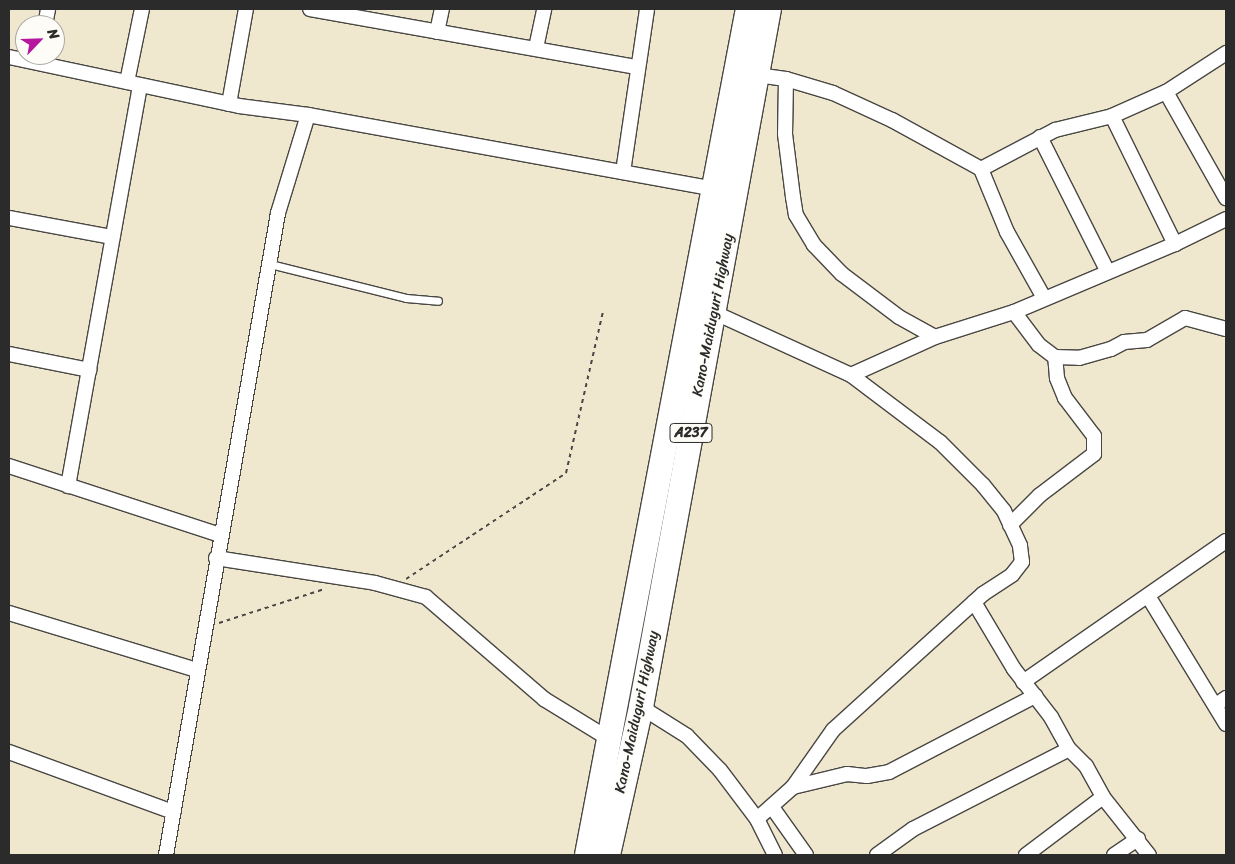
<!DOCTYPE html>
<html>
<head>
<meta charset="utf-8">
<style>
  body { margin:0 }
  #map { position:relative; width:1235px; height:864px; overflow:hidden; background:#f0e8ce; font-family:Sriracha,sans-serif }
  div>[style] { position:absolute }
  .path>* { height:2px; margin-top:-1px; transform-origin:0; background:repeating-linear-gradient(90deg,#494743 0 4px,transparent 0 8px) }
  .roads { filter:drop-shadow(1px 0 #494743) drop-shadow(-1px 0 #494743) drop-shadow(0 1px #494743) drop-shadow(0 -1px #494743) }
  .lane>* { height:7px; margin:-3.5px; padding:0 3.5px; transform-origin:3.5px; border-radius:3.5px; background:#fff }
  .street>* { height:14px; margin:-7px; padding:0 7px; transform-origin:7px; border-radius:7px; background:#fff }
  .highway>* { height:24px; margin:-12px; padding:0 12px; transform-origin:12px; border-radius:12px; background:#fff }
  span { translate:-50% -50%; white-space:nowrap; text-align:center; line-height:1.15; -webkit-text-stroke:4px #fdfcf7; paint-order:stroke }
  .shield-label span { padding:1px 4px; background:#fdfcf7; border:1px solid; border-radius:4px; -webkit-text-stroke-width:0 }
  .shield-label { font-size:14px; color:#2b2b2b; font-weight:700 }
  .street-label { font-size:15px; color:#2b2b2b }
  .frame { position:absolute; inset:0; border:10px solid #2b2b2b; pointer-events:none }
  .north { position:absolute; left:15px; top:15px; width:50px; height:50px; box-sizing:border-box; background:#fdfcf7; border:1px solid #a9a8a5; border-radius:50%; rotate:66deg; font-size:14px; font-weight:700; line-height:20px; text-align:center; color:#2b2b2b }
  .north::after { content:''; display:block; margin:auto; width:18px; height:22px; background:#b5179e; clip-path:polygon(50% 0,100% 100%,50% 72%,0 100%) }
</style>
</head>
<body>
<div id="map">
  <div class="path">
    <div style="left:406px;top:579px;width:192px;rotate:-33.5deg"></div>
    <div style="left:566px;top:473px;width:166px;rotate:-77.1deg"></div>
    <div style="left:219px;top:623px;width:110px;rotate:-17.9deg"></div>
  </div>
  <div class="roads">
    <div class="lane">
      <div style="left:270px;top:264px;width:140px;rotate:14deg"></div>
      <div style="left:406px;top:298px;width:32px;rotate:5deg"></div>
    </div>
    <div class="street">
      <div style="left:310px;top:9px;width:332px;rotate:10.1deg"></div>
      <div style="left:45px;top:25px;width:16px;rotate:-79deg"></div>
      <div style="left:437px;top:32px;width:24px;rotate:-78deg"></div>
      <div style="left:536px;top:48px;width:40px;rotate:-78deg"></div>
      <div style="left:9px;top:57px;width:235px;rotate:12deg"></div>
      <div style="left:239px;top:106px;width:70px;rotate:7.4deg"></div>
      <div style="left:308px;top:115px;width:420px;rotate:10.3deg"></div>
      <div style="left:757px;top:75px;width:29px;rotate:8deg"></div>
      <div style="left:786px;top:79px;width:55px;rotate:91deg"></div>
      <div style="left:785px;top:134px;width:64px;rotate:82.8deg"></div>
      <div style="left:793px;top:197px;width:18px;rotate:81deg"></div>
      <div style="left:796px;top:215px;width:35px;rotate:59deg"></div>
      <div style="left:814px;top:245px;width:40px;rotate:46deg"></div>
      <div style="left:842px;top:274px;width:71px;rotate:37deg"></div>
      <div style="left:899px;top:317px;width:41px;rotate:29.1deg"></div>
      <div style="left:786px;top:79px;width:49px;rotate:16.6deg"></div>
      <div style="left:833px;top:93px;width:65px;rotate:24.6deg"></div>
      <div style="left:892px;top:120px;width:102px;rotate:28.8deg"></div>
      <div style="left:981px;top:169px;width:68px;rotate:67.6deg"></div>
      <div style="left:1007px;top:232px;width:76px;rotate:60.7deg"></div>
      <div style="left:127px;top:82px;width:75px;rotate:-78.4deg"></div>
      <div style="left:1166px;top:92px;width:122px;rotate:60.5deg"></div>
      <div style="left:229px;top:104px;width:97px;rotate:-79.9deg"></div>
      <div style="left:1112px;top:116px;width:143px;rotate:63.8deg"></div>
      <div style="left:1040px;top:137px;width:151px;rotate:63.3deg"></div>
      <div style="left:981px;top:169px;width:84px;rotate:-27.8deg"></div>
      <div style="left:1055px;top:130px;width:59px;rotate:-13.8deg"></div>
      <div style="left:1112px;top:116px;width:59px;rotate:-24deg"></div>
      <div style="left:1166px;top:92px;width:72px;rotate:-33deg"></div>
      <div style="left:623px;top:172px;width:165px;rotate:-81.6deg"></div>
      <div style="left:9px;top:218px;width:105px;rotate:10.5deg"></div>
      <div style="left:713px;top:312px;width:152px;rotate:24.5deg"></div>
      <div style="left:851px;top:375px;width:111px;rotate:37deg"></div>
      <div style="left:940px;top:442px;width:61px;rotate:45deg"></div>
      <div style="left:983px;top:485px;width:33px;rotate:51deg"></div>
      <div style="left:1004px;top:511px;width:38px;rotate:65deg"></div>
      <div style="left:1020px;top:546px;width:16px;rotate:83deg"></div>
      <div style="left:1022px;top:562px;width:16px;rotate:128deg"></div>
      <div style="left:1012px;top:575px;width:35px;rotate:147deg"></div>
      <div style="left:983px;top:594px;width:202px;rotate:137.8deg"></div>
      <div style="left:833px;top:730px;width:70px;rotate:125.1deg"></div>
      <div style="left:793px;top:787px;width:48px;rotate:138.4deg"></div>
      <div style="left:1014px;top:312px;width:41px;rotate:52.9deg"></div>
      <div style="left:1039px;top:345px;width:20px;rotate:37deg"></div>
      <div style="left:1055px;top:357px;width:24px;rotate:2deg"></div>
      <div style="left:1079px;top:358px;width:33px;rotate:-16deg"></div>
      <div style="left:1111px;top:349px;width:15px;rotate:-28deg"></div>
      <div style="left:1124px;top:342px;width:23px;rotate:-5deg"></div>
      <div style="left:1147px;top:340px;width:44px;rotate:-30.1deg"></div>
      <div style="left:1185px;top:318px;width:42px;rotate:15deg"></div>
      <div style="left:9px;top:354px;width:82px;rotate:11.3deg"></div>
      <div style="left:851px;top:375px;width:92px;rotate:-24.3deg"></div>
      <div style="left:935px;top:337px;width:83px;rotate:-17.6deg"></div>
      <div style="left:1014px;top:312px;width:175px;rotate:-22.9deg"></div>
      <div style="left:1175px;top:244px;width:57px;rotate:-26.1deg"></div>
      <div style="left:9px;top:466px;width:222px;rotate:18.1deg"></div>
      <div style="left:68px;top:486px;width:407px;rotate:-79.8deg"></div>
      <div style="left:1010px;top:525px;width:42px;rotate:-45deg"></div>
      <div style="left:1040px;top:495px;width:68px;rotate:-37.2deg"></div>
      <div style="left:1094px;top:454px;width:18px;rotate:-90deg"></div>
      <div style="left:1094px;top:436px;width:48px;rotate:-127.3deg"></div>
      <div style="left:1065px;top:398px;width:22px;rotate:-112deg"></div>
      <div style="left:1057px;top:378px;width:21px;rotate:-95deg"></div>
      <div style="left:216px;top:558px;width:161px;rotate:8.9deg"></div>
      <div style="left:375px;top:583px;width:53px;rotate:15.4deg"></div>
      <div style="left:426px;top:597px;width:156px;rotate:40.8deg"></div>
      <div style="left:544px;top:699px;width:76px;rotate:31.6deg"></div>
      <div style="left:1148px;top:596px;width:150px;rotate:58.6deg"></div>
      <div style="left:974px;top:602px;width:78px;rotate:59.2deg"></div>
      <div style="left:1014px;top:669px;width:61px;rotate:52.4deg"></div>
      <div style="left:1051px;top:717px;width:37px;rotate:61deg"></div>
      <div style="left:1069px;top:749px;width:24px;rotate:45deg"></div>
      <div style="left:1086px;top:766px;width:35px;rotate:61deg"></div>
      <div style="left:1103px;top:797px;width:74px;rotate:51.6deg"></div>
      <div style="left:9px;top:613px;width:196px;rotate:16.9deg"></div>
      <div style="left:1023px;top:682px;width:247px;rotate:-34.8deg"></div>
      <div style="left:1216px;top:705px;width:12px;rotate:-35deg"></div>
      <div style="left:641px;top:707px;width:54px;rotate:32.2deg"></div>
      <div style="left:687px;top:736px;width:47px;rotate:45.9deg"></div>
      <div style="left:720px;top:770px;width:61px;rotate:52.9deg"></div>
      <div style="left:757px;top:819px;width:40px;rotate:63.4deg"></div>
      <div style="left:9px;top:752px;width:175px;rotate:20.1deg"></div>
      <div style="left:793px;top:787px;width:56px;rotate:-13.5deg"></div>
      <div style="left:847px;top:774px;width:20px;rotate:6deg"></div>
      <div style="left:867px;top:776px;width:22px;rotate:-10deg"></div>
      <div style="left:889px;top:772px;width:165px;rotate:-27.5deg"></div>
      <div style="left:772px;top:807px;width:59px;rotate:54.7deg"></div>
      <div style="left:166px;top:855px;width:652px;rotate:-80.1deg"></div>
      <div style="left:278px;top:213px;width:102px;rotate:-73deg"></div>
      <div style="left:877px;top:855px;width:44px;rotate:-35.8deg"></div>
      <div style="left:913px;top:829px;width:175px;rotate:-27.1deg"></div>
      <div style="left:1026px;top:855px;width:96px;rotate:-37deg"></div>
      <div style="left:1114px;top:855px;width:29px;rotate:-34deg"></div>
    </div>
    <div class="highway">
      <div style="left:587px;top:855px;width:861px;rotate:-79.23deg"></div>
      <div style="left:608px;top:855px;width:152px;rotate:-77.4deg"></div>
      <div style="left:641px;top:707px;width:710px;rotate:-79.61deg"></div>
    </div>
  </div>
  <div class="shield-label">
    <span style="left:691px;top:433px">A237</span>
  </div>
  <div class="street-label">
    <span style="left:713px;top:315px;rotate:-79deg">Kano-Maiduguri Highway</span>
    <span style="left:637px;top:712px;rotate:-78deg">Kano-Maiduguri Highway</span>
  </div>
  <div class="frame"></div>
  <div class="north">N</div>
</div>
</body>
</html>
